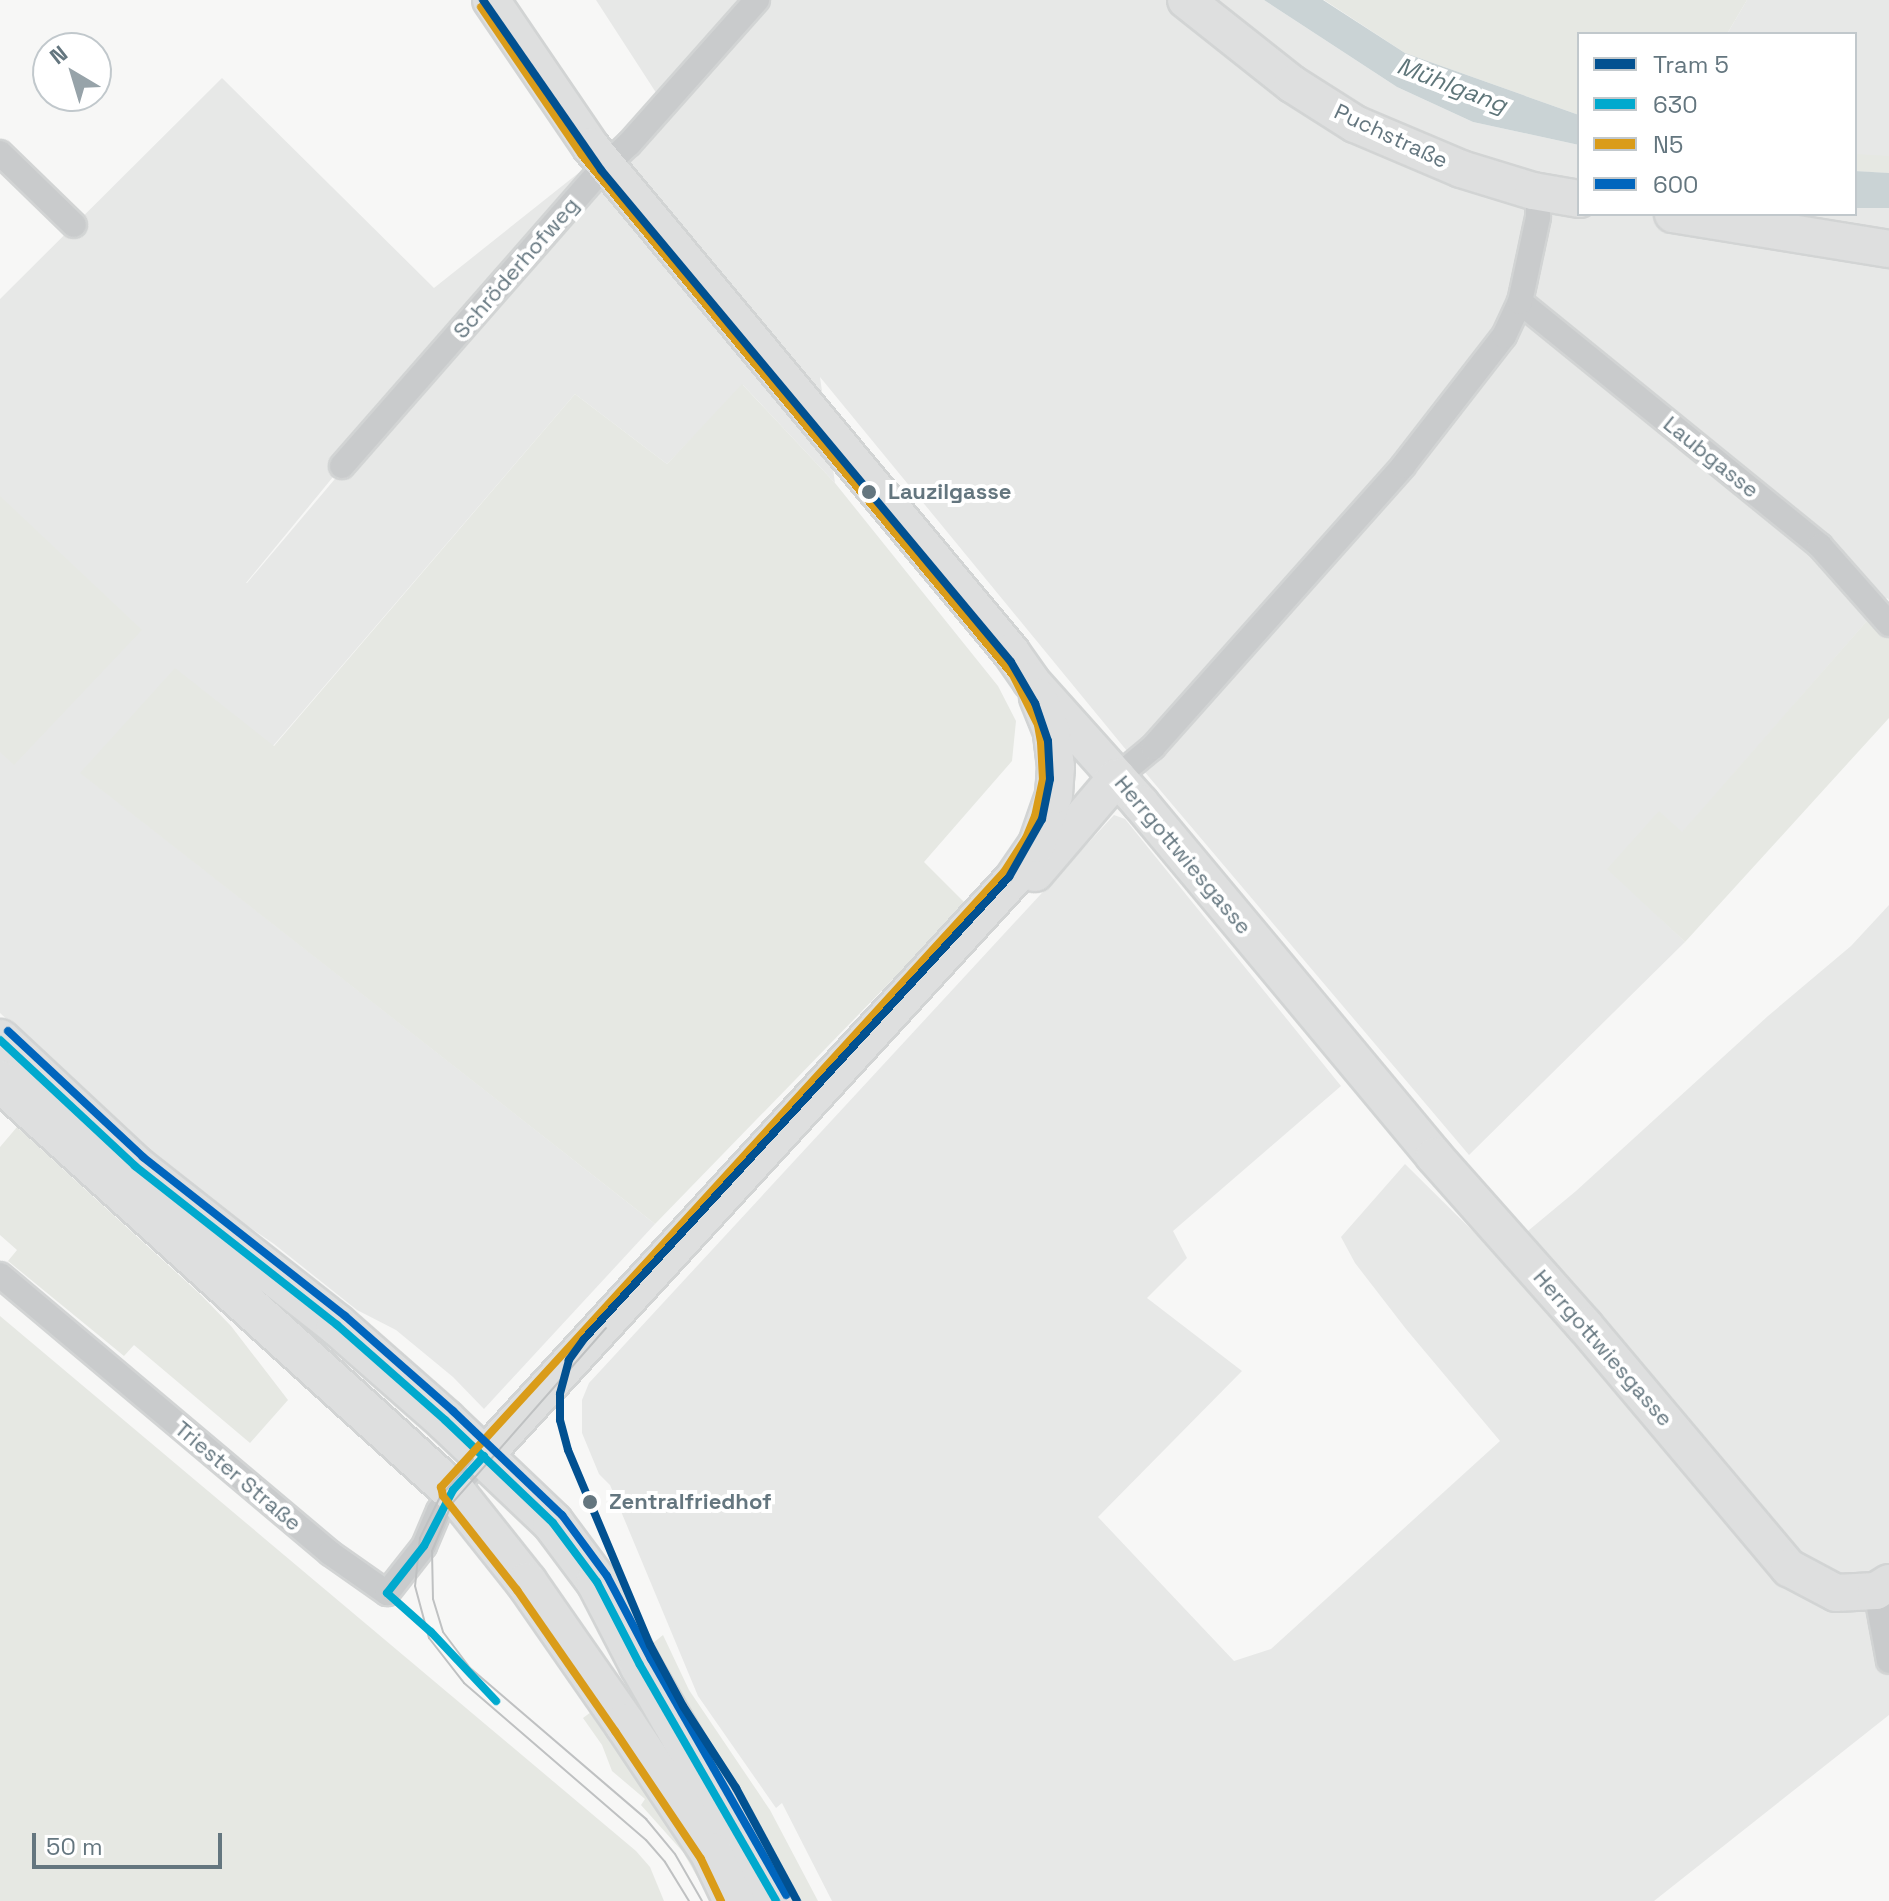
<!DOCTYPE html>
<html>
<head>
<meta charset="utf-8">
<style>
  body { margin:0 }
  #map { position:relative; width:1889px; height:1901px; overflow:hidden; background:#f7f7f6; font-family:"Space Grotesk",sans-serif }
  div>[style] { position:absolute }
  .built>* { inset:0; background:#e7e8e7 }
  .green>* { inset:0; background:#e6e8e3 }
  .water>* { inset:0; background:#cad3d5 }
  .roads { filter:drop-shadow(2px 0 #d2d4d4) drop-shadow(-2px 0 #d2d4d4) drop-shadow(0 2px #d2d4d4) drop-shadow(0 -2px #d2d4d4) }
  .street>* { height:24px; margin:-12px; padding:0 12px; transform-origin:12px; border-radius:12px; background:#c9cbcc }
  .secondary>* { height:36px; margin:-18px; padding:0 18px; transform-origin:18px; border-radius:18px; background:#dedfdf }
  .primary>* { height:40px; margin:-20px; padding:0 20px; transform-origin:20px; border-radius:20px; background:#dedfdf }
  .tram>* { height:2px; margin:-1px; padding:0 1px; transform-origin:1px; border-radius:1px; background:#bfc1c2 }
  .bus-1>* { height:8px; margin:-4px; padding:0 4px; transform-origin:4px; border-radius:4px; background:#00a9ce }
  .bus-2>* { height:8px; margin:-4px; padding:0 4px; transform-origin:4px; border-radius:4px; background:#da9c19 }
  .bus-3>* { height:8px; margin:-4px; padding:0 4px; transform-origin:4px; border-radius:4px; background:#0065bd }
  .tram-1>* { height:8px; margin:-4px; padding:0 4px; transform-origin:4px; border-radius:4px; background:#025191 }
  .dots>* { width:22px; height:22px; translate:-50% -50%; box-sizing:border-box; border:4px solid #fff; border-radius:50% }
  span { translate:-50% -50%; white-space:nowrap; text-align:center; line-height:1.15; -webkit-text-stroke:8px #fff; paint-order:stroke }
  .street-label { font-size:22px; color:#64767f }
  .stop-label { font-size:22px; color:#64767f; font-weight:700 }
  .left { translate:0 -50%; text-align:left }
  .water-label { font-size:24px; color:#5e7579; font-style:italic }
  .legend { position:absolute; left:1577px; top:32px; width:280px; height:184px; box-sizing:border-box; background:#fff; border:2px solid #c1c8cc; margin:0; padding:10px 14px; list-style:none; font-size:24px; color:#64767f }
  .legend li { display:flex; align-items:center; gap:16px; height:40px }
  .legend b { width:40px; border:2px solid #c1c8cc }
  .north { position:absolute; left:32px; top:32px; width:80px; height:80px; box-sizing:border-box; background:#fff; border:2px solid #c1c8cc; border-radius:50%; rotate:322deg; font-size:22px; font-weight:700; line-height:32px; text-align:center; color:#64767f }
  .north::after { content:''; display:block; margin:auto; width:28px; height:36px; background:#97a3a9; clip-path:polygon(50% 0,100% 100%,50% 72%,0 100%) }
  .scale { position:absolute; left:32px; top:1833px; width:190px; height:36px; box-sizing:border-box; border:4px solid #64767f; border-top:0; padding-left:10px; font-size:24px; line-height:28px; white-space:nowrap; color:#64767f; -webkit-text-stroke:6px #fff; paint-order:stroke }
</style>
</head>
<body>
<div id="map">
  <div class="built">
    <div style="clip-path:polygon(evenodd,596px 0,1264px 0,1397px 87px,1473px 122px,1579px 145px,1579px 214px,1855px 214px,1855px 208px,1889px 208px,1889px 600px,1887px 598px,1682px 833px,1608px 868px,1685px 942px,1469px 1155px,1127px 751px,820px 377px,835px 483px,743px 385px,667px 464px,575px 394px,273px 746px,81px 773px,655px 1224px,484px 1409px,453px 1377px,396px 1330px,357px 1310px,274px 1244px,185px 1183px,0 1013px,0 299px,222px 78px,434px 288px,664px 105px,596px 0,416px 383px,247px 583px,246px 583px,342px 466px,416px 383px)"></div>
    <div style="clip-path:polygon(1747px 0,1889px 0,1889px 173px,1855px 171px,1855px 34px,1727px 34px)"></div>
    <div style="clip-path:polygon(1114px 815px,1125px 819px,1341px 1086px,1173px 1231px,1187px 1258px,1147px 1298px,1242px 1371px,1098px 1517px,1234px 1661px,1271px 1649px,1500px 1441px,1406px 1329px,1355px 1263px,1341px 1237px,1405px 1164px,1498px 1256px,1576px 1191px,1768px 1016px,1851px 946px,1889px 905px,1889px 1715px,1654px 1901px,832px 1901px,782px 1803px,776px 1808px,698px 1696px,610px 1485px,599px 1474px,582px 1433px,582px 1400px,589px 1383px)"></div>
  </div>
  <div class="green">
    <div style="clip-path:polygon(1324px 0,1747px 0,1727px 34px,1579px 34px,1579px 115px,1405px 53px)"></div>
    <div style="clip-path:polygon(1855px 154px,1889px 156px,1889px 173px,1855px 171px)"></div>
    <div style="clip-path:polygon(742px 384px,835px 483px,998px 686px,1016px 721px,1012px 761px,924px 862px,966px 904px,655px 1224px,80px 773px,175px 668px,274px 746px,575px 394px,667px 464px)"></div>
    <div style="clip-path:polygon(0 496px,142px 630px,14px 765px,0 752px)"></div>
    <div style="clip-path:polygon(1872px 615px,1889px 637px,1889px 718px,1685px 942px,1607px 869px,1659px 811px,1682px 832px)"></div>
    <div style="clip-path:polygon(17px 1127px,201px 1295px,231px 1326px,288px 1400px,250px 1443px,134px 1345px,124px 1356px,8px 1261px,17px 1250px,0 1235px,0 1147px)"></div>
    <div style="clip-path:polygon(0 1316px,636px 1851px,650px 1867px,664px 1901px,0 1901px)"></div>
    <div style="clip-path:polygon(663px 1635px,689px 1690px,770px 1810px,818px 1901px,792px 1901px,648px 1647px)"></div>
    <div style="clip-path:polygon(570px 1671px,721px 1901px,711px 1901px,683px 1852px,641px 1805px,645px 1799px,612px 1771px,602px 1745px,583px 1718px,591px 1712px,565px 1677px)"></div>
  </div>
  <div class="water">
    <div style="clip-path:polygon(1264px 0,1323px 0,1405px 53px,1579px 115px,1579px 145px,1473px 122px,1397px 87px)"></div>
    <div style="clip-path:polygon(1855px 171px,1889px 173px,1889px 208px,1855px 208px)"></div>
  </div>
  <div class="roads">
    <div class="street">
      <div style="left:0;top:153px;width:103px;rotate:44.2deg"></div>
      <div style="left:1520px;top:302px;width:387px;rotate:39.1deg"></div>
      <div style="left:1820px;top:546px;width:104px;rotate:48.5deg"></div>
      <div style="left:342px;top:466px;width:393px;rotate:-48.8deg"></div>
      <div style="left:601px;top:170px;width:38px;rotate:-43deg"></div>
      <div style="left:629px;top:144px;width:193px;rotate:-48.4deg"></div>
      <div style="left:1117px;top:777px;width:47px;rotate:-39.8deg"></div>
      <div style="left:1153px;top:747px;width:376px;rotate:-48.3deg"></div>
      <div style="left:1403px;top:466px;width:165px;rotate:-52.2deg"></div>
      <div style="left:1504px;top:336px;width:38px;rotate:-65deg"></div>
      <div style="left:1520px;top:302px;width:87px;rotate:-78deg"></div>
      <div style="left:1538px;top:217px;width:25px;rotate:-90deg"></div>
      <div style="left:0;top:1275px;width:431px;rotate:40.1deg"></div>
      <div style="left:330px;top:1553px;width:70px;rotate:35.1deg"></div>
      <div style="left:387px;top:1593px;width:60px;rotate:-51.8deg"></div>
      <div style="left:424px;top:1546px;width:38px;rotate:-67deg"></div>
      <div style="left:439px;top:1511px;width:25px;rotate:-56deg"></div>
      <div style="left:453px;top:1490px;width:46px;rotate:-47.6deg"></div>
      <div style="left:1876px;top:1591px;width:71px;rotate:79.5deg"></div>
    </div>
    <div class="secondary">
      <div style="left:491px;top:0;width:178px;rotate:55.8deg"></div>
      <div style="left:591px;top:147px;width:657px;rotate:50.25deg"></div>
      <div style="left:1011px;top:652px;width:35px;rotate:55deg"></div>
      <div style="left:1031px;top:681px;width:165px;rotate:48.2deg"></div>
      <div style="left:1141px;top:804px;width:458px;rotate:50.2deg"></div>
      <div style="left:1434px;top:1156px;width:227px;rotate:48.4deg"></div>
      <div style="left:1585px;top:1326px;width:317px;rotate:49.9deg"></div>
      <div style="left:1789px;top:1568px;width:53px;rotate:28deg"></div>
      <div style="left:1836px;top:1593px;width:40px;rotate:-2.9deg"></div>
      <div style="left:1876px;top:1591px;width:15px;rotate:-32deg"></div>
      <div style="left:1186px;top:0;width:135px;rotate:38.4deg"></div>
      <div style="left:1292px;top:84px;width:75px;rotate:32.4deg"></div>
      <div style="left:1355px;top:124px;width:115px;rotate:23deg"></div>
      <div style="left:1461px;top:169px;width:75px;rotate:17deg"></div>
      <div style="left:1533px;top:191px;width:47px;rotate:9.9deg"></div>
      <div style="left:1673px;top:214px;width:219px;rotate:9.2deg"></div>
      <div style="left:1035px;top:873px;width:126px;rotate:-49.5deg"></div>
      <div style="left:484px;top:1456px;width:783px;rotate:-47.49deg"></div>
      <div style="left:1013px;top:879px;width:42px;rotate:-55.6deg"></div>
      <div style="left:1037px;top:844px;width:52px;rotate:-70.9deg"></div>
      <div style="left:1054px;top:795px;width:28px;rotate:-86deg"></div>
      <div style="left:1056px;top:767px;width:35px;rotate:-97deg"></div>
      <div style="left:1052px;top:732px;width:38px;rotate:-112deg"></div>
    </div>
    <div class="primary">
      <div style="left:0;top:1040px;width:185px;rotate:43deg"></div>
      <div style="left:135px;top:1166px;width:257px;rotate:38.2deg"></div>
      <div style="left:337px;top:1325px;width:144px;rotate:41.3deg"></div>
      <div style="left:445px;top:1420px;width:149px;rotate:43.6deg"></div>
      <div style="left:553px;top:1523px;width:74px;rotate:53.3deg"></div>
      <div style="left:597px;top:1582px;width:93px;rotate:62.6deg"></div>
      <div style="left:640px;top:1665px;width:272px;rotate:60deg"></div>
      <div style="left:0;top:1081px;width:617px;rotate:42.17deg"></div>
      <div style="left:457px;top:1495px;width:112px;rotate:51.5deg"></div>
      <div style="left:527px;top:1583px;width:172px;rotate:55.2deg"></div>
      <div style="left:625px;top:1724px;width:155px;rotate:56.3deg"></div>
      <div style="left:711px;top:1853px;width:53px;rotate:64.4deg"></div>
    </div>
  </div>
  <div class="tram">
    <div style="left:606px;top:1328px;width:233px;rotate:131.3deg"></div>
    <div style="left:452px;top:1503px;width:52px;rotate:112.6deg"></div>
    <div style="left:432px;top:1551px;width:48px;rotate:88.8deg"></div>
    <div style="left:433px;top:1599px;width:34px;rotate:73deg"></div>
    <div style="left:443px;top:1632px;width:45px;rotate:53.1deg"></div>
    <div style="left:470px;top:1668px;width:232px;rotate:40.6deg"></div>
    <div style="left:646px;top:1819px;width:45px;rotate:50.4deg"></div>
    <div style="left:675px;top:1854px;width:54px;rotate:60.1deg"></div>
    <div style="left:473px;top:1459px;width:50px;rotate:131deg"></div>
    <div style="left:440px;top:1497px;width:46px;rotate:116deg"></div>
    <div style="left:420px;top:1538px;width:48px;rotate:95.9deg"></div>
    <div style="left:415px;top:1586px;width:54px;rotate:74.9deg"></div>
    <div style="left:429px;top:1638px;width:57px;rotate:52.1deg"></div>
    <div style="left:464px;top:1683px;width:240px;rotate:40.8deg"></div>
    <div style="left:646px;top:1840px;width:29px;rotate:49deg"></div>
    <div style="left:665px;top:1862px;width:46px;rotate:58.4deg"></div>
  </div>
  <div class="bus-1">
    <div style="left:0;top:1040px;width:185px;rotate:43deg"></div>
    <div style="left:135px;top:1166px;width:257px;rotate:38.2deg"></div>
    <div style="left:337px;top:1325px;width:144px;rotate:41.3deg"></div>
    <div style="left:445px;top:1420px;width:149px;rotate:43.6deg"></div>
    <div style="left:553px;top:1523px;width:74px;rotate:53.3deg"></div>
    <div style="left:597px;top:1582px;width:93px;rotate:62.6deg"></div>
    <div style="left:640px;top:1665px;width:272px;rotate:60deg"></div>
    <div style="left:387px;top:1593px;width:60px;rotate:-51.8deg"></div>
    <div style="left:424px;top:1546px;width:63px;rotate:-62.6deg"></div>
    <div style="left:453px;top:1490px;width:46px;rotate:-47.6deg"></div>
    <div style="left:387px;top:1593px;width:59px;rotate:41.6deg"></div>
    <div style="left:431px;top:1632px;width:95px;rotate:46.7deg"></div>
  </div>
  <div class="bus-2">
    <div style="left:481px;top:7px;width:179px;rotate:55.7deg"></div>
    <div style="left:582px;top:155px;width:675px;rotate:50.35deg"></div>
    <div style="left:1013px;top:675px;width:56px;rotate:63.4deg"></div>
    <div style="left:1038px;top:725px;width:17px;rotate:80deg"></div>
    <div style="left:1041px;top:742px;width:37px;rotate:87deg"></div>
    <div style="left:1043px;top:779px;width:38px;rotate:102deg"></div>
    <div style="left:1035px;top:816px;width:24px;rotate:112deg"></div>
    <div style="left:1026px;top:838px;width:40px;rotate:122.9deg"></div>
    <div style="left:1004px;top:872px;width:834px;rotate:132.47deg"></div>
    <div style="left:441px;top:1487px;width:9px;rotate:77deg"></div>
    <div style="left:443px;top:1496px;width:120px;rotate:51.8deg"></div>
    <div style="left:517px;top:1590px;width:172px;rotate:55.2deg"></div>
    <div style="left:615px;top:1731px;width:154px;rotate:56.1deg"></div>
    <div style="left:701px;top:1859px;width:47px;rotate:64.5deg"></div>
  </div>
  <div class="bus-3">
    <div style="left:8px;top:1031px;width:185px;rotate:43deg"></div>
    <div style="left:143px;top:1157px;width:257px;rotate:38.2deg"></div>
    <div style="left:345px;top:1316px;width:144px;rotate:41.3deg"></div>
    <div style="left:453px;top:1411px;width:151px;rotate:43.7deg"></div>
    <div style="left:562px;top:1515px;width:76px;rotate:53.6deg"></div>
    <div style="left:607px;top:1576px;width:94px;rotate:62.1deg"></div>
    <div style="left:651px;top:1659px;width:272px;rotate:60.2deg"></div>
  </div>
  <div class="tram-1">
    <div style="left:483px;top:0;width:207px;rotate:55.2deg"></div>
    <div style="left:601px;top:170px;width:640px;rotate:50.19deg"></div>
    <div style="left:1011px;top:662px;width:48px;rotate:59.7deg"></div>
    <div style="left:1035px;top:703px;width:40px;rotate:71.1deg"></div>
    <div style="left:1048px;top:741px;width:38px;rotate:87deg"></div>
    <div style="left:1050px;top:779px;width:41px;rotate:101.3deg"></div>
    <div style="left:1042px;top:819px;width:67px;rotate:119.6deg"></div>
    <div style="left:1009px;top:877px;width:628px;rotate:132.61deg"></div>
    <div style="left:584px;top:1339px;width:26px;rotate:126deg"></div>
    <div style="left:569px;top:1360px;width:35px;rotate:105deg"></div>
    <div style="left:560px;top:1394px;width:26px;rotate:90deg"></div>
    <div style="left:560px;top:1420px;width:31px;rotate:75deg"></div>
    <div style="left:568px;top:1450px;width:212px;rotate:67.2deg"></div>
    <div style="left:650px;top:1645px;width:69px;rotate:61.6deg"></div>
    <div style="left:683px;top:1706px;width:98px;rotate:57.1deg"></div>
    <div style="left:736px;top:1788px;width:128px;rotate:61.6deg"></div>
  </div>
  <div class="dots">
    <div style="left:869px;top:492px;background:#64767f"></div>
    <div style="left:590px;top:1502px;background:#64767f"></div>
  </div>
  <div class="street-label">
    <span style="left:1391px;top:136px;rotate:25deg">Puchstraße</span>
    <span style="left:516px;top:268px;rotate:-49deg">Schröderhofweg</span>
    <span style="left:1711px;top:457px;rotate:39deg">Laubgasse</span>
    <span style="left:1183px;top:855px;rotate:50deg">Herrgottwiesgasse</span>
    <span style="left:1603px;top:1348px;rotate:49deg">Herrgottwiesgasse</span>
    <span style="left:238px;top:1476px;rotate:40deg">Triester Straße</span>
  </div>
  <div class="stop-label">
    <span class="left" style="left:888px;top:492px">Lauzilgasse</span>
    <span class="left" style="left:609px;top:1502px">Zentralfriedhof</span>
  </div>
  <div class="water-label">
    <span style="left:1452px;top:85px;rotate:21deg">Mühlgang</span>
  </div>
  <ul class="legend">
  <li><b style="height:10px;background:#025191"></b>Tram 5</li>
  <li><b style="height:10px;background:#00a9ce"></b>630</li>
  <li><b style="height:10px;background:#da9c19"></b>N5</li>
  <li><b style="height:10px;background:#0065bd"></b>600</li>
  </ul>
  <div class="north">N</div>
  <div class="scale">50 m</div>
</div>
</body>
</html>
